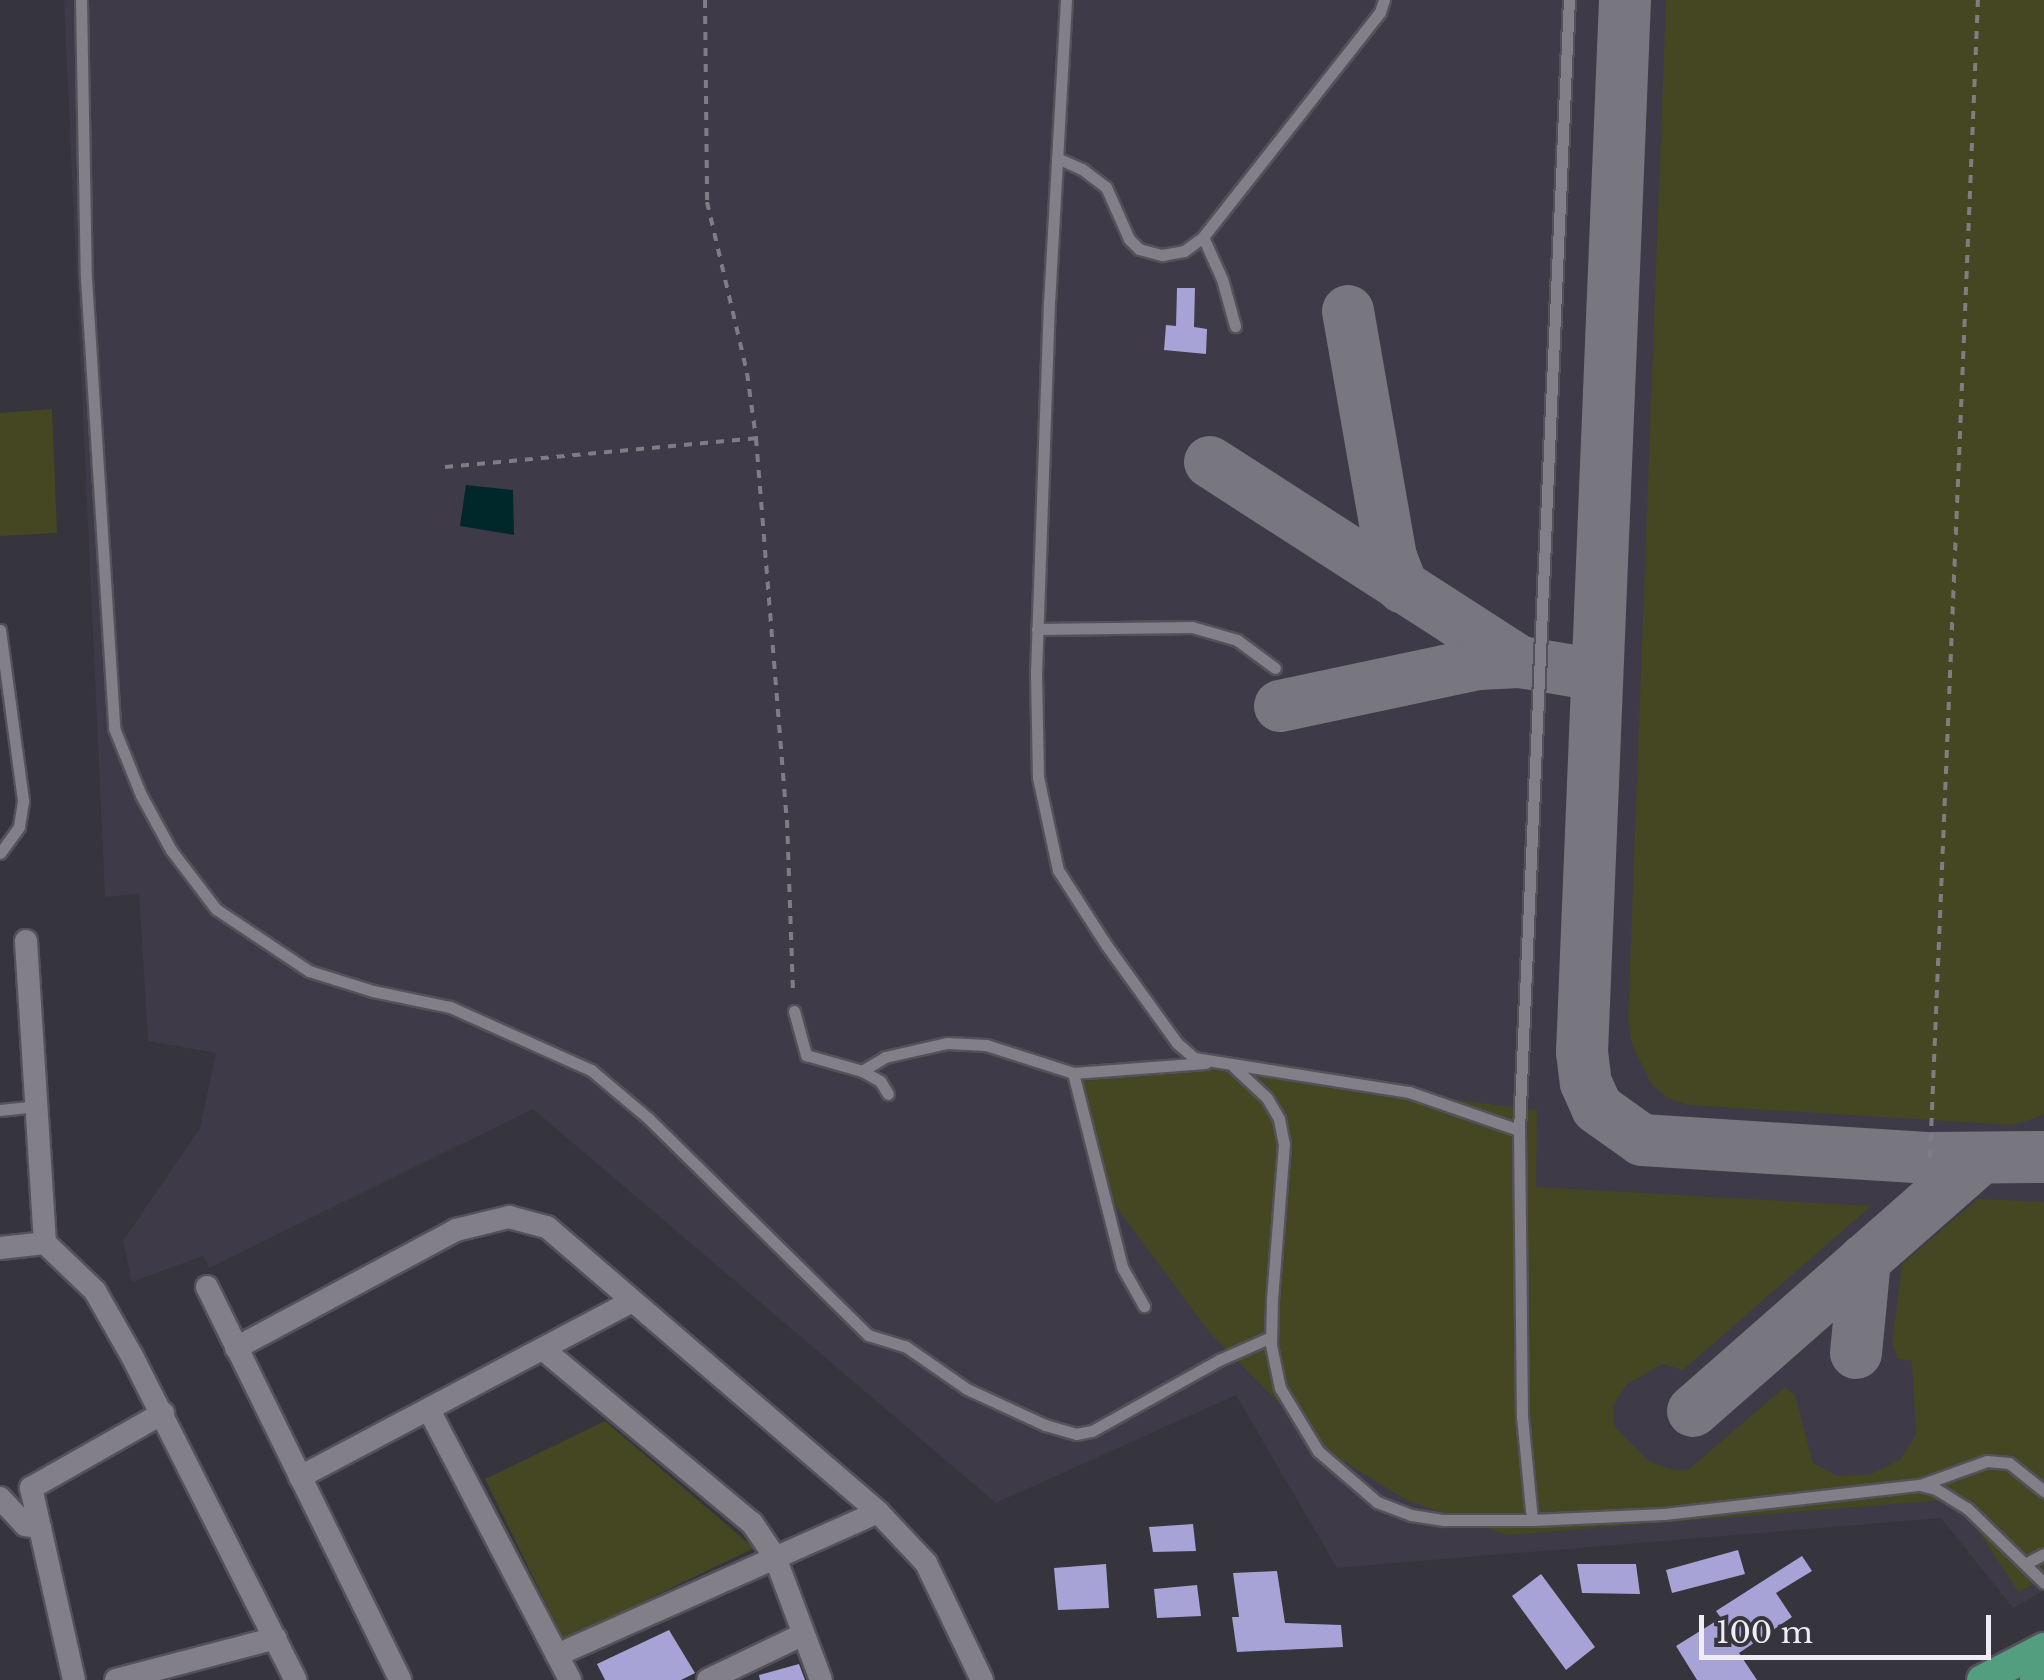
<!DOCTYPE html>
<html>
<head>
<meta charset="utf-8">
<style>
  body { margin:0 }
  #map { position:relative; width:2044px; height:1680px; overflow:hidden; background:#36343c; font-family:"Libre Baskerville",serif }
  div>[style] { position:absolute }
  .built>* { inset:0; background:#3e3a48 }
  .green>* { inset:0; background:#444722 }
  .water>* { inset:0; background:#00272a }
  .taxiway>* { height:52px; margin:-26px; padding:0 26px; transform-origin:26px; border-radius:26px; background:#78767e }
  .building>* { inset:0; background:#a8a3d6 }
  .path>* { height:4px; margin-top:-2px; transform-origin:0; background:repeating-linear-gradient(90deg,#7f7d84 0 8px,transparent 0 16px) }
  .roads { filter:drop-shadow(2px 0 #545259) drop-shadow(-2px 0 #545259) drop-shadow(0 2px #545259) drop-shadow(0 -2px #545259) }
  .service>* { height:11px; margin:-5.5px; padding:0 5.5px; transform-origin:5.5px; border-radius:5.5px; background:#827f89 }
  .minor>* { height:22px; margin:-11px; padding:0 11px; transform-origin:11px; border-radius:11px; background:#827f89 }
  .primary>* { height:30px; margin:-15px; padding:0 15px; transform-origin:15px; border-radius:15px; background:#529e7f }
  span { translate:-50% -50%; white-space:nowrap; text-align:center; line-height:1.15; -webkit-text-stroke:10px #36343c; paint-order:stroke }
  .scale { position:absolute; left:1699px; top:1615px; width:292px; height:45px; box-sizing:border-box; border:5px solid #efedf3; border-top:0; padding-left:12px; font-size:30px; line-height:35px; white-space:nowrap; color:#efedf3; -webkit-text-stroke:8px #36343c; paint-order:stroke }
</style>
</head>
<body>
<div id="map">
  <div class="built">
    <div style="clip-path:polygon(64px 0,2044px 0,2044px 1591px,2013px 1608px,1941px 1518px,1337px 1568px,1236px 1395px,996px 1503px,533px 1109px,209px 1268px,203px 1256px,132px 1282px,123px 1241px,200px 1128px,216px 1053px,148px 1041px,139px 894px,105px 897px)"></div>
  </div>
  <div class="green">
    <div style="clip-path:polygon(1666px 0,2044px 0,2044px 1114px,2027px 1121px,2011px 1125px,1688px 1105px,1668px 1098px,1651px 1084px,1632px 1044px,1628px 1020px)"></div>
    <div style="clip-path:polygon(52px 409px,57px 533px,0 536px,0 413px)"></div>
    <div style="clip-path:polygon(1205px 1069px,1537px 1110px,1536px 1187px,1871px 1206px,1683px 1370px,1663px 1364px,1626px 1385px,1613px 1406px,1614px 1426px,1650px 1462px,1675px 1470px,1689px 1469px,1785px 1387px,1795px 1395px,1813px 1463px,1837px 1476px,1869px 1475px,1900px 1460px,1916px 1435px,1912px 1361px,1898px 1359px,1892px 1344px,1902px 1264px,1978px 1199px,2044px 1202px,2044px 1579px,2019px 1592px,1957px 1499px,1507px 1535px,1406px 1500px,1324px 1449px,1209px 1332px,1103px 1189px,1076px 1082px)"></div>
    <div style="clip-path:polygon(605px 1421px,754px 1548px,564px 1640px,485px 1479px)"></div>
  </div>
  <div class="water">
    <div style="clip-path:polygon(466px 485px,513px 490px,514px 535px,460px 526px)"></div>
  </div>
  <div class="taxiway">
    <div style="left:1625px;top:0;width:1053px;rotate:92.34deg"></div>
    <div style="left:1582px;top:1052px;width:31px;rotate:83deg"></div>
    <div style="left:1586px;top:1083px;width:27px;rotate:66deg"></div>
    <div style="left:1597px;top:1108px;width:55px;rotate:35.4deg"></div>
    <div style="left:1642px;top:1140px;width:289px;rotate:3.6deg"></div>
    <div style="left:1930px;top:1158px;width:114px;rotate:-0.5deg"></div>
    <div style="left:1348px;top:311px;width:250px;rotate:80.1deg"></div>
    <div style="left:1391px;top:557px;width:33px;rotate:69deg"></div>
    <div style="left:1210px;top:462px;width:369px;rotate:32.8deg"></div>
    <div style="left:1280px;top:706px;width:202px;rotate:-12deg"></div>
    <div style="left:1478px;top:664px;width:42px;rotate:-2.7deg"></div>
    <div style="left:1520px;top:662px;width:78px;rotate:9.6deg"></div>
    <div style="left:1856px;top:1353px;width:94px;rotate:-84.5deg"></div>
    <div style="left:1693px;top:1411px;width:383px;rotate:-41.3deg"></div>
  </div>
  <div class="building">
    <div style="clip-path:polygon(1177px 288px,1195px 288px,1194px 327px,1207px 329px,1206px 354px,1164px 350px,1166px 325px,1176px 326px)"></div>
    <div style="clip-path:polygon(1193px 1524px,1196px 1551px,1153px 1552px,1149px 1527px)"></div>
    <div style="clip-path:polygon(1738px 1550px,1745px 1574px,1672px 1593px,1666px 1570px)"></div>
    <div style="clip-path:polygon(1802px 1556px,1812px 1571px,1776px 1593px,1792px 1617px,1739px 1653px,1757px 1680px,1697px 1680px,1676px 1646px,1721px 1618px,1716px 1611px)"></div>
    <div style="clip-path:polygon(1106px 1564px,1109px 1608px,1058px 1610px,1054px 1568px)"></div>
    <div style="clip-path:polygon(1577px 1564px,1636px 1564px,1640px 1594px,1582px 1593px)"></div>
    <div style="clip-path:polygon(1277px 1571px,1285px 1623px,1341px 1625px,1343px 1647px,1237px 1652px,1232px 1617px,1239px 1617px,1233px 1573px)"></div>
    <div style="clip-path:polygon(1541px 1574px,1595px 1647px,1566px 1670px,1512px 1596px)"></div>
    <div style="clip-path:polygon(1197px 1585px,1201px 1616px,1157px 1618px,1154px 1589px)"></div>
    <div style="clip-path:polygon(669px 1630px,695px 1673px,681px 1680px,605px 1680px,597px 1664px)"></div>
    <div style="clip-path:polygon(799px 1664px,805px 1680px,760px 1680px,759px 1675px)"></div>
  </div>
  <div class="path">
    <div style="left:705px;top:0;width:202px;rotate:89.4deg"></div>
    <div style="left:707px;top:202px;width:176px;rotate:76.8deg"></div>
    <div style="left:747px;top:373px;width:66px;rotate:82.1deg"></div>
    <div style="left:756px;top:438px;width:383px;rotate:85.4deg"></div>
    <div style="left:787px;top:820px;width:176px;rotate:88deg"></div>
    <div style="left:445px;top:467px;width:312px;rotate:-5.3deg"></div>
    <div style="left:1930px;top:1158px;width:1159px;rotate:-87.63deg"></div>
  </div>
  <div class="roads">
    <div class="service">
      <div style="left:81px;top:0;width:278px;rotate:89deg"></div>
      <div style="left:86px;top:278px;width:451px;rotate:86.4deg"></div>
      <div style="left:114px;top:728px;width:72px;rotate:68.1deg"></div>
      <div style="left:141px;top:795px;width:63px;rotate:61.4deg"></div>
      <div style="left:171px;top:850px;width:74px;rotate:52.7deg"></div>
      <div style="left:216px;top:909px;width:112px;rotate:33.7deg"></div>
      <div style="left:309px;top:971px;width:67px;rotate:17.4deg"></div>
      <div style="left:373px;top:991px;width:79px;rotate:11.7deg"></div>
      <div style="left:450px;top:1007px;width:154px;rotate:24.1deg"></div>
      <div style="left:591px;top:1070px;width:75px;rotate:40.1deg"></div>
      <div style="left:648px;top:1118px;width:309px;rotate:44.6deg"></div>
      <div style="left:868px;top:1335px;width:39px;rotate:17deg"></div>
      <div style="left:905px;top:1346px;width:75px;rotate:34.7deg"></div>
      <div style="left:967px;top:1389px;width:86px;rotate:24.8deg"></div>
      <div style="left:1045px;top:1425px;width:32px;rotate:16deg"></div>
      <div style="left:1076px;top:1434px;width:16px;rotate:-11deg"></div>
      <div style="left:1092px;top:1431px;width:145px;rotate:-29.2deg"></div>
      <div style="left:1219px;top:1360px;width:57px;rotate:-23.9deg"></div>
      <div style="left:1066px;top:0;width:301px;rotate:93.2deg"></div>
      <div style="left:1049px;top:301px;width:372px;rotate:92deg"></div>
      <div style="left:1036px;top:673px;width:104px;rotate:88.9deg"></div>
      <div style="left:1038px;top:777px;width:95px;rotate:77.9deg"></div>
      <div style="left:1058px;top:870px;width:90px;rotate:57.2deg"></div>
      <div style="left:1107px;top:946px;width:120px;rotate:54.2deg"></div>
      <div style="left:1177px;top:1043px;width:23px;rotate:41deg"></div>
      <div style="left:1194px;top:1058px;width:218px;rotate:9deg"></div>
      <div style="left:1409px;top:1092px;width:116px;rotate:19.1deg"></div>
      <div style="left:1057px;top:158px;width:27px;rotate:24deg"></div>
      <div style="left:1082px;top:169px;width:30px;rotate:37deg"></div>
      <div style="left:1106px;top:187px;width:57px;rotate:66.1deg"></div>
      <div style="left:1129px;top:239px;width:14px;rotate:45deg"></div>
      <div style="left:1139px;top:249px;width:24px;rotate:15deg"></div>
      <div style="left:1162px;top:255px;width:22px;rotate:-10deg"></div>
      <div style="left:1184px;top:251px;width:24px;rotate:-36deg"></div>
      <div style="left:1203px;top:237px;width:286px;rotate:-51.8deg"></div>
      <div style="left:1380px;top:12px;width:13px;rotate:-72deg"></div>
      <div style="left:1203px;top:237px;width:46px;rotate:65.7deg"></div>
      <div style="left:1222px;top:279px;width:49px;rotate:74.5deg"></div>
      <div style="left:1037px;top:629px;width:155px;rotate:-0.7deg"></div>
      <div style="left:1192px;top:627px;width:47px;rotate:16.1deg"></div>
      <div style="left:1237px;top:640px;width:47px;rotate:36.4deg"></div>
      <div style="left:0;top:630px;width:173px;rotate:82.3deg"></div>
      <div style="left:23px;top:801px;width:26px;rotate:99deg"></div>
      <div style="left:19px;top:827px;width:32px;rotate:126deg"></div>
      <div style="left:794px;top:1011px;width:46px;rotate:74.7deg"></div>
      <div style="left:806px;top:1055px;width:58px;rotate:15.9deg"></div>
      <div style="left:862px;top:1071px;width:21px;rotate:29deg"></div>
      <div style="left:880px;top:1081px;width:15px;rotate:58deg"></div>
      <div style="left:1234px;top:1067px;width:45px;rotate:43.2deg"></div>
      <div style="left:1267px;top:1098px;width:24px;rotate:60deg"></div>
      <div style="left:1279px;top:1119px;width:25px;rotate:79deg"></div>
      <div style="left:1284px;top:1144px;width:155px;rotate:94.4deg"></div>
      <div style="left:1272px;top:1299px;width:46px;rotate:91.2deg"></div>
      <div style="left:1271px;top:1345px;width:44px;rotate:78.2deg"></div>
      <div style="left:1280px;top:1388px;width:74px;rotate:58.9deg"></div>
      <div style="left:1318px;top:1451px;width:78px;rotate:40.8deg"></div>
      <div style="left:1377px;top:1502px;width:36px;rotate:21deg"></div>
      <div style="left:1411px;top:1515px;width:33px;rotate:9deg"></div>
      <div style="left:1444px;top:1520px;width:88px"></div>
      <div style="left:1532px;top:1520px;width:132px;rotate:-2.6deg"></div>
      <div style="left:1664px;top:1514px;width:258px;rotate:-6.5deg"></div>
      <div style="left:1920px;top:1485px;width:16px;rotate:14deg"></div>
      <div style="left:1936px;top:1489px;width:36px;rotate:32deg"></div>
      <div style="left:1967px;top:1508px;width:107px;rotate:44.2deg"></div>
      <div style="left:862px;top:1071px;width:27px;rotate:-31deg"></div>
      <div style="left:885px;top:1057px;width:64px;rotate:-12.7deg"></div>
      <div style="left:947px;top:1043px;width:39px;rotate:3deg"></div>
      <div style="left:986px;top:1045px;width:91px;rotate:17.8deg"></div>
      <div style="left:1073px;top:1073px;width:133px;rotate:-4.3deg"></div>
      <div style="left:1073px;top:1073px;width:200px;rotate:75.8deg"></div>
      <div style="left:1122px;top:1267px;width:45px;rotate:60.6deg"></div>
      <div style="left:0;top:1110px;width:37px;rotate:-6deg"></div>
      <div style="left:1923px;top:1484px;width:68px;rotate:-19.8deg"></div>
      <div style="left:1987px;top:1461px;width:22px;rotate:5deg"></div>
      <div style="left:2009px;top:1463px;width:45px;rotate:38.7deg"></div>
      <div style="left:1532px;top:1520px;width:103px;rotate:-95.5deg"></div>
      <div style="left:1522px;top:1417px;width:287px;rotate:-90.6deg"></div>
      <div style="left:1519px;top:1130px;width:1131px;rotate:-87.47deg"></div>
      <div style="left:2025px;top:1564px;width:21px;rotate:-28deg"></div>
    </div>
    <div class="minor">
      <div style="left:26px;top:941px;width:303px;rotate:86.4deg"></div>
      <div style="left:45px;top:1243px;width:69px;rotate:43.8deg"></div>
      <div style="left:95px;top:1291px;width:75px;rotate:60.4deg"></div>
      <div style="left:132px;top:1356px;width:363px;rotate:63.2deg"></div>
      <div style="left:0;top:1248px;width:45px;rotate:-6.3deg"></div>
      <div style="left:207px;top:1287px;width:438px;rotate:63.8deg"></div>
      <div style="left:236px;top:1348px;width:250px;rotate:-28.2deg"></div>
      <div style="left:456px;top:1230px;width:55px;rotate:-13.8deg"></div>
      <div style="left:509px;top:1217px;width:39px;rotate:15deg"></div>
      <div style="left:547px;top:1227px;width:437px;rotate:40.7deg"></div>
      <div style="left:878px;top:1512px;width:70px;rotate:46.7deg"></div>
      <div style="left:926px;top:1563px;width:130px;rotate:64.4deg"></div>
      <div style="left:544px;top:1350px;width:271px;rotate:39.8deg"></div>
      <div style="left:752px;top:1523px;width:41px;rotate:55.9deg"></div>
      <div style="left:775px;top:1557px;width:131px;rotate:69.5deg"></div>
      <div style="left:430px;top:1412px;width:302px;rotate:62.4deg"></div>
      <div style="left:300px;top:1477px;width:374px;rotate:-27.9deg"></div>
      <div style="left:0;top:1498px;width:37px;rotate:47deg"></div>
      <div style="left:25px;top:1525px;width:15px;rotate:8deg"></div>
      <div style="left:557px;top:1655px;width:351px;rotate:-24deg"></div>
      <div style="left:74px;top:1680px;width:197px;rotate:-102.6deg"></div>
      <div style="left:31px;top:1488px;width:152px;rotate:-29.6deg"></div>
      <div style="left:116px;top:1680px;width:165px;rotate:-14.7deg"></div>
      <div style="left:708px;top:1680px;width:106px;rotate:-25.6deg"></div>
    </div>
    <div class="primary">
      <div style="left:1982px;top:1680px;width:70px;rotate:-27.3deg"></div>
      <div style="left:2035px;top:1680px;width:10px;rotate:-29deg"></div>
    </div>
  </div>
  <div class="scale">100 m</div>
</div>
</body>
</html>
